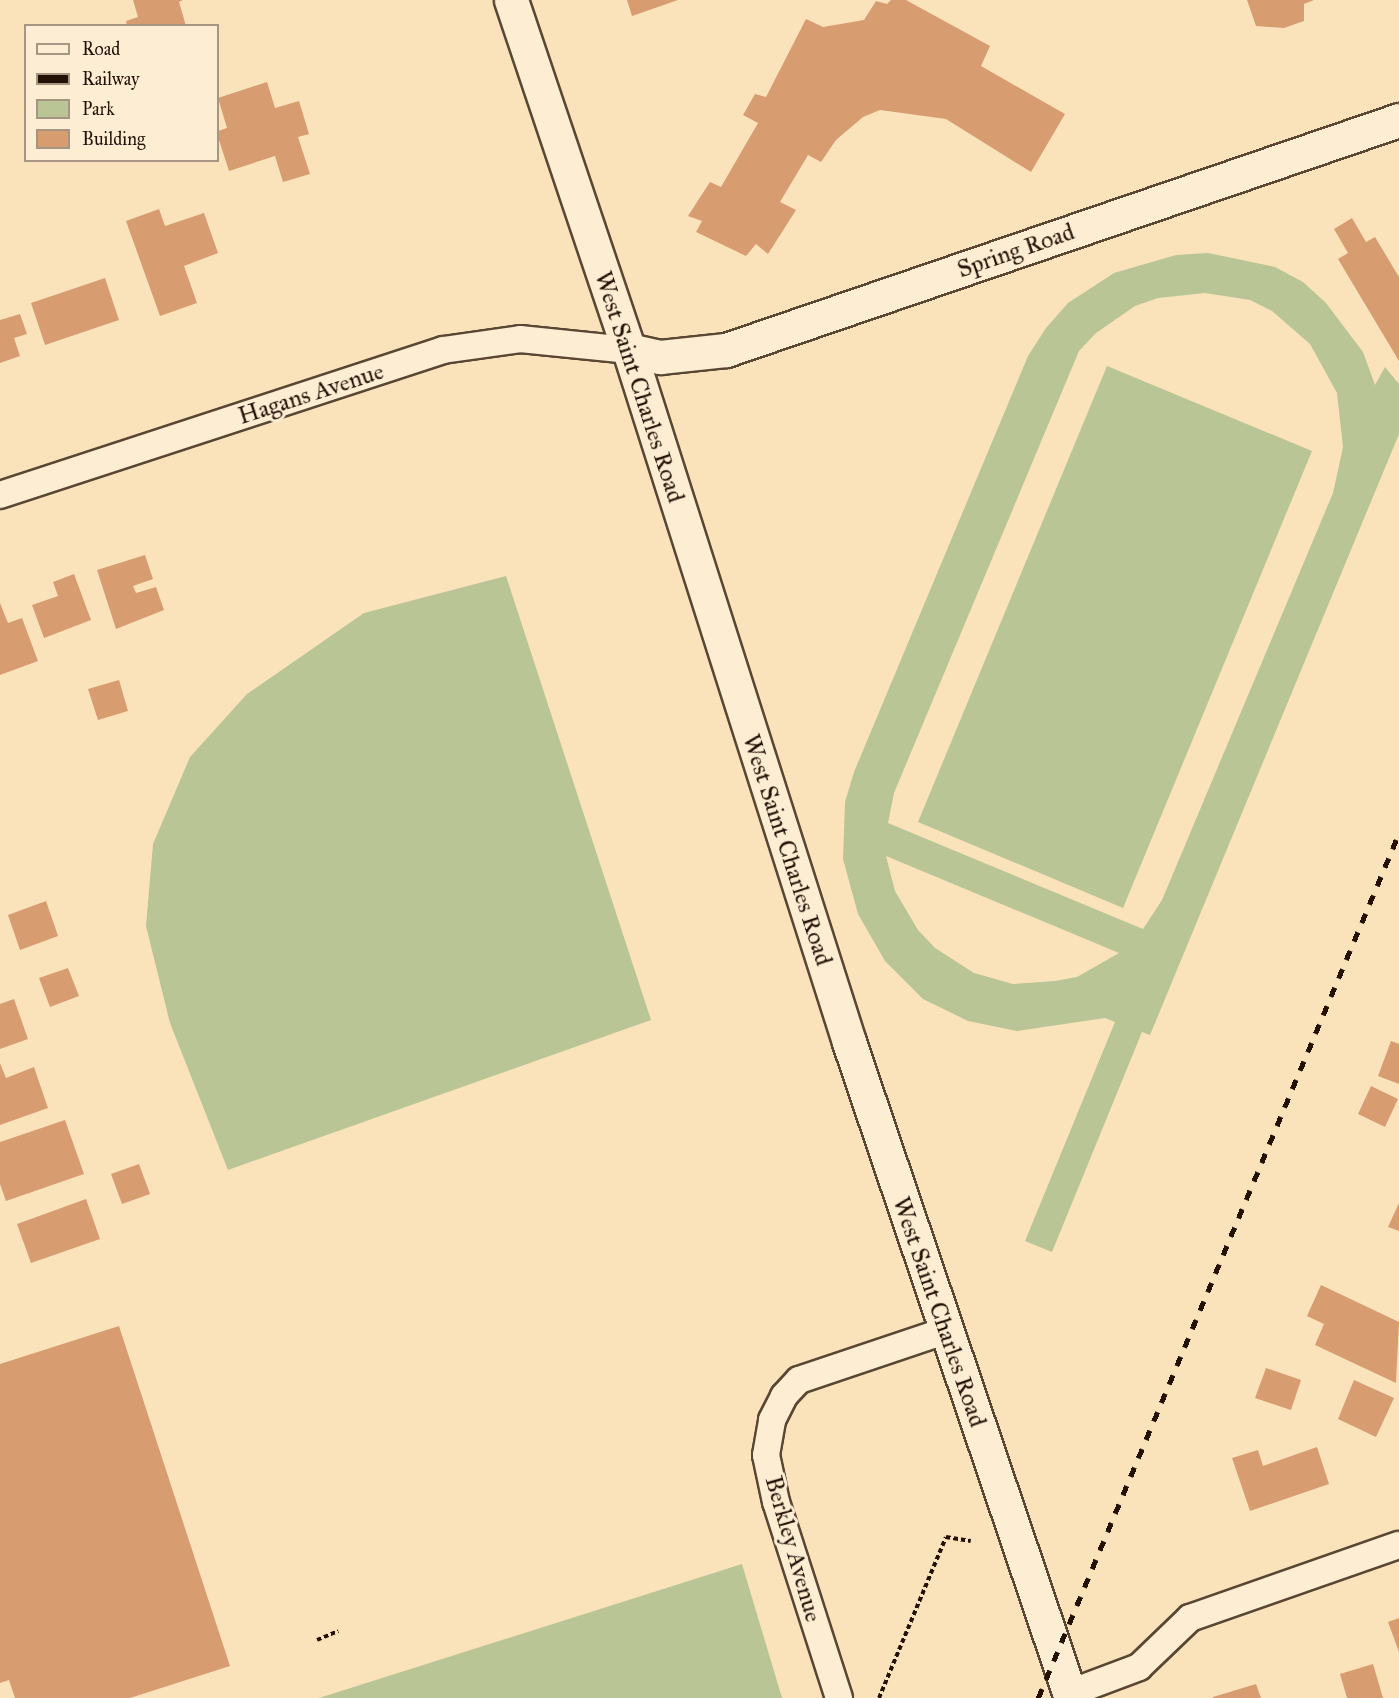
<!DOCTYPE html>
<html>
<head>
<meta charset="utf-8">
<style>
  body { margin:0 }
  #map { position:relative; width:1399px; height:1698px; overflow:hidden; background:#fae3bb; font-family:"IM FELL Great Primer",serif }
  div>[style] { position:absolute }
  .green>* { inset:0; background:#b9c594 }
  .building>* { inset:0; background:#d89c71 }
  .path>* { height:4px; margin-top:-2px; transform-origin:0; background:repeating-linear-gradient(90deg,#231106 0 4.5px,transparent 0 7.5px) }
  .roads { filter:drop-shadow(2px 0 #594633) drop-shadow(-2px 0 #594633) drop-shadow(0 2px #594633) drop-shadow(0 -2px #594633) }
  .street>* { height:26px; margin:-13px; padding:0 13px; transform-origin:13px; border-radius:13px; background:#fcedd3 }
  .secondary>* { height:33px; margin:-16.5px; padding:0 16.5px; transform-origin:16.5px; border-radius:16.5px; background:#fcedd3 }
  .rail>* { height:4.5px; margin-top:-2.25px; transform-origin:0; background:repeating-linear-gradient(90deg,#231106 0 10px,transparent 0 20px) }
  span { translate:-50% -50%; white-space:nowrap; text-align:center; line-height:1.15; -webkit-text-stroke:6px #fcedd3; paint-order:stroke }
  .street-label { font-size:24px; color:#231106 }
  .legend { position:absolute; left:24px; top:24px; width:195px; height:138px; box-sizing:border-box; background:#fcedd3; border:2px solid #a59581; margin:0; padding:8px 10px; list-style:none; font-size:18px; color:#231106 }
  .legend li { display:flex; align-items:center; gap:12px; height:30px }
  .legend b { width:30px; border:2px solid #a59581 }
</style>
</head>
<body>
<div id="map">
  <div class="green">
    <div style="clip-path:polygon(evenodd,1208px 253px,1275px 267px,1303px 282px,1326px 303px,1363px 352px,1375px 385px,1385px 367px,1399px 384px,1399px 434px,1150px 1035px,1142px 1032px,1052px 1252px,1025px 1241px,1115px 1022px,1105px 1018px,1017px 1031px,968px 1021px,923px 999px,885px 961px,858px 914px,843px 859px,845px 802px,854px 772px,1028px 356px,1046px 328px,1068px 303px,1114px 273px,1176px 255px,1208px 253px,1205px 293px,1250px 300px,1272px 311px,1310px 344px,1337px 393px,1343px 447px,1333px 493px,1162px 900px,1143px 929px,888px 823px,894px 793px,1079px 351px,1096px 333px,1135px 306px,1158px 298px,1205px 293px,1208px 253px,886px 856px,1119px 953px,1077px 977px,1055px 981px,1013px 984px,974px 973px,935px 948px,918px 930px,895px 891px,886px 856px)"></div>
    <div style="clip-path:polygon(1107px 366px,1312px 451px,1123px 908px,918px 822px)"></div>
    <div style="clip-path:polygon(506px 576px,651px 1020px,228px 1170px,170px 1023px,146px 926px,153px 844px,190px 757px,247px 694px,364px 613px)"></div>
    <div style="clip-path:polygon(742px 1564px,782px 1698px,319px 1698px)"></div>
  </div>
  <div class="building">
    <div style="clip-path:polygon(133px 0,183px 0,179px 2px,186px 26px,127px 26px,126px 21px,138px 17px)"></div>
    <div style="clip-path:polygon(627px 0,678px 0,632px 16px)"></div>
    <div style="clip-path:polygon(891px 0,906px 0,990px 46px,981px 66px,1065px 114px,1031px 172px,946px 119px,880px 110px,863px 117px,836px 140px,821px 162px,808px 155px,780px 202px,796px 210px,768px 254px,756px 244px,746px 256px,696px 232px,702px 221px,688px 216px,710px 182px,721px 187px,758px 123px,743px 115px,755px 94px,766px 97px,806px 19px,823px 27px,864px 20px,876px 1px,887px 4px)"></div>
    <div style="clip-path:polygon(1247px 0,1314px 0,1304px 4px,1304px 21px,1284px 28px,1256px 26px)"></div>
    <div style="clip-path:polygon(267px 82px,275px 108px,299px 101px,309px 134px,298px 137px,310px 174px,283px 182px,275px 156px,229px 171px,218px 137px,218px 131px,227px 128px,218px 98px)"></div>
    <div style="clip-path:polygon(159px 209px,165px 226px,204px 213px,218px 253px,184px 266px,197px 303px,160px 316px,126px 221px)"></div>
    <div style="clip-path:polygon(1352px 218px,1366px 242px,1375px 237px,1399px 277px,1399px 361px,1338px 259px,1348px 253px,1334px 229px)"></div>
    <div style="clip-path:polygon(105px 278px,119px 320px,45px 345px,31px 303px)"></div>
    <div style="clip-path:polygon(20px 314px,27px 334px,14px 338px,20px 356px,0 363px,0 320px)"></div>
    <div style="clip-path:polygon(145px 555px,153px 579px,133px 586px,136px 593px,156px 587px,164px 610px,116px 629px,97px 570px)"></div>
    <div style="clip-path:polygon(74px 574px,91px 620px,44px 638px,32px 605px,58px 596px,53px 582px)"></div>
    <div style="clip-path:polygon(0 603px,8px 623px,22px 618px,38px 661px,0 675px)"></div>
    <div style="clip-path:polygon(119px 680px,128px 711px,98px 720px,88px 689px)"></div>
    <div style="clip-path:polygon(46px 901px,58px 936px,20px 950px,8px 915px)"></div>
    <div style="clip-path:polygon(68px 968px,79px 996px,50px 1007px,39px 978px)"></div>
    <div style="clip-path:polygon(14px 999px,28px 1039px,0 1049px,0 1004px)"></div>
    <div style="clip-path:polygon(1391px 1041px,1399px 1044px,1399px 1084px,1378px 1076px)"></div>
    <div style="clip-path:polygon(0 1063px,6px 1078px,34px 1067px,48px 1108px,0 1125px)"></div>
    <div style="clip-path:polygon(1371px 1086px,1398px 1099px,1385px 1127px,1358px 1114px)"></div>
    <div style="clip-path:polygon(65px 1120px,84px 1174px,6px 1201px,0 1184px,0 1142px)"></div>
    <div style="clip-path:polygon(139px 1164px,150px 1194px,122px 1204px,111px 1174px)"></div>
    <div style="clip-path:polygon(86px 1199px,100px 1239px,31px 1263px,17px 1224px)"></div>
    <div style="clip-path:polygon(1399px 1203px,1399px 1231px,1388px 1227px)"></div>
    <div style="clip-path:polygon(1321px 1285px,1399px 1322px,1396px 1383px,1315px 1345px,1324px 1324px,1307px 1316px)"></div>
    <div style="clip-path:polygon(119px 1326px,230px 1666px,130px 1698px,15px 1698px,9px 1680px,0 1683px,0 1364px)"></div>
    <div style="clip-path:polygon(1266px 1368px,1301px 1380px,1291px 1410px,1255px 1398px)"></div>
    <div style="clip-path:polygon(1354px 1380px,1394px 1398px,1376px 1437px,1338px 1419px)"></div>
    <div style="clip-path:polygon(1317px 1447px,1329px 1484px,1250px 1511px,1232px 1458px,1258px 1450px,1263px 1466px)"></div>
    <div style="clip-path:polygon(1399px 1618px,1399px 1652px,1388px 1622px)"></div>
    <div style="clip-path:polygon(1373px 1664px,1383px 1698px,1347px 1698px,1340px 1674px)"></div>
    <div style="clip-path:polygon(1256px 1684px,1261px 1698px,1213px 1698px,1213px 1697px)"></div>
  </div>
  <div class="path">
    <div style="left:317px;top:1640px;width:23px;rotate:-23deg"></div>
    <div style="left:879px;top:1698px;width:174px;rotate:-67.4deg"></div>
    <div style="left:946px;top:1537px;width:25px;rotate:9deg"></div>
  </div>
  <div class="roads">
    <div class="street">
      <div style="left:0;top:495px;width:466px;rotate:-18.1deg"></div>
      <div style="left:443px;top:350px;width:78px;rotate:-8.1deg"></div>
      <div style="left:520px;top:339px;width:110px;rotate:5.8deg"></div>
      <div style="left:1070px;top:1693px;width:74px;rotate:-20.6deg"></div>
      <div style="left:1139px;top:1667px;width:71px;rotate:-43.9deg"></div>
      <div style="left:1190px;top:1618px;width:221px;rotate:-19.3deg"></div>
      <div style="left:839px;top:1698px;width:206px;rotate:-107.8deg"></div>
      <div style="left:776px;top:1502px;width:48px;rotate:-102deg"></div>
      <div style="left:766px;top:1455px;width:36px;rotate:-80deg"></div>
      <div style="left:772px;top:1420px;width:27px;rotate:-63deg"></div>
      <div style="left:784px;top:1396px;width:22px;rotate:-47deg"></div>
      <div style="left:799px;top:1380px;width:154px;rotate:-18.6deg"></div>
    </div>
    <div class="secondary">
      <div style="left:511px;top:0;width:369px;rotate:71.4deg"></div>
      <div style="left:629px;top:350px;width:726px;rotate:72.36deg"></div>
      <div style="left:849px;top:1042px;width:693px;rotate:71.3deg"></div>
      <div style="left:629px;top:350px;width:32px;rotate:13deg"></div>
      <div style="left:660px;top:357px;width:66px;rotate:-6.1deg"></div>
      <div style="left:726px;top:350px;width:711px;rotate:-18.87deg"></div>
    </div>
  </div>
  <div class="rail">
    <div style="left:1038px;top:1698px;width:937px;rotate:-67.35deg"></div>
  </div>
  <div class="street-label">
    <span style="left:1016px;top:251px;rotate:-19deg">Spring Road</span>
    <span style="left:639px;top:387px;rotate:72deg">West Saint Charles Road</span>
    <span style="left:311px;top:394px;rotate:-18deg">Hagans Avenue</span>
    <span style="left:787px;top:850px;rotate:72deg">West Saint Charles Road</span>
    <span style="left:939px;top:1312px;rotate:71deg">West Saint Charles Road</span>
    <span style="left:793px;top:1549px;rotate:74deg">Berkley Avenue</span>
  </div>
  <ul class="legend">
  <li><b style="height:8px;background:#fcedd3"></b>Road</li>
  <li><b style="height:8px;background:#231106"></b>Railway</li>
  <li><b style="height:16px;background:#b9c594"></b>Park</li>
  <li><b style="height:16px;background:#d89c71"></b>Building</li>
  </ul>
</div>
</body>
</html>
